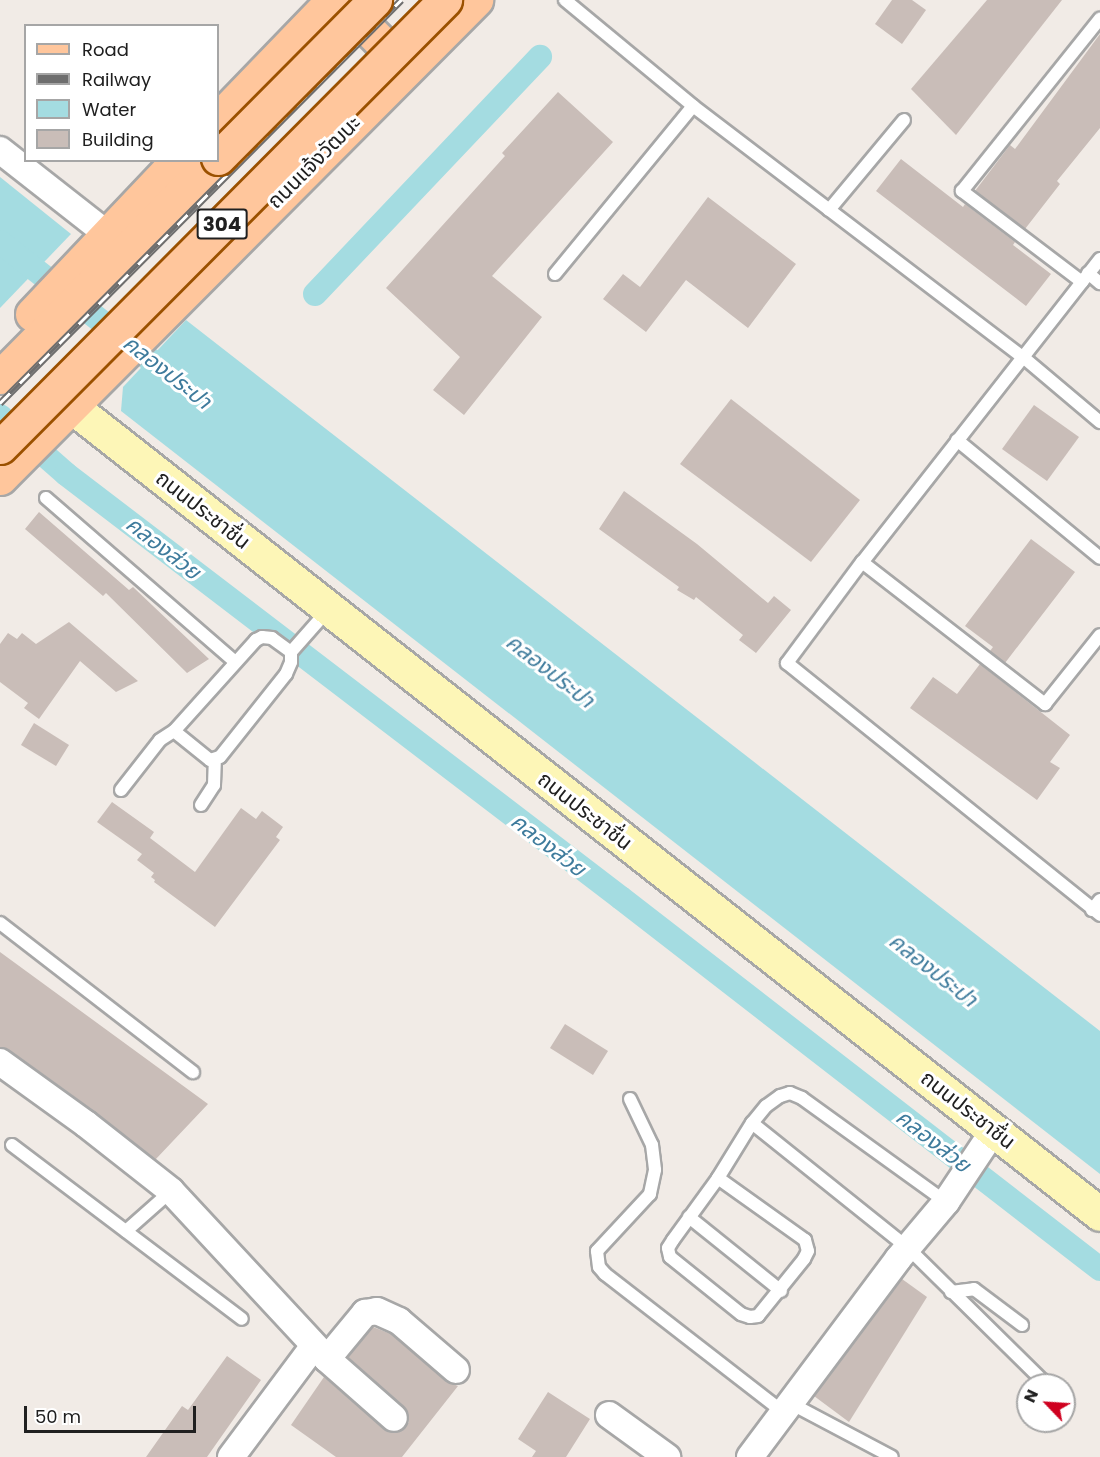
<!DOCTYPE html>
<html>
<head>
<meta charset="utf-8">
<style>
  body { margin:0 }
  #map { position:relative; width:1100px; height:1457px; overflow:hidden; background:#f1ebe6; font-family:Poppins,"Noto Sans Thai",sans-serif }
  div>[style] { position:absolute }
  .water>* { inset:0; background:#a4dce1 }
  .canal>* { height:24px; margin:-12px; padding:0 12px; transform-origin:12px; border-radius:12px; background:#a4dce1 }
  .building>* { inset:0; background:#c9bdb8 }
  .roads { filter:drop-shadow(2px 0 #a7a7a7) drop-shadow(-2px 0 #a7a7a7) drop-shadow(0 2px #a7a7a7) drop-shadow(0 -2px #a7a7a7) }
  .lane>* { height:12px; margin:-6px; padding:0 6px; transform-origin:6px; border-radius:6px; background:#fff }
  .street>* { height:26px; margin:-13px; padding:0 13px; transform-origin:13px; border-radius:13px; background:#fff }
  .secondary>* { height:33px; margin:-16.5px; padding:0 16.5px; transform-origin:16.5px; border-radius:16.5px; background:#fdf6b7 }
  .primary>* { height:33px; margin:-16.5px; padding:0 16.5px; transform-origin:16.5px; border-radius:16.5px; background:#ffc69c }
  .rail>* { height:7px; margin-top:-3.5px; transform-origin:0; background:repeating-linear-gradient(90deg,#fff 0 14px,#6e6e6e 0 28px); box-sizing:border-box; border-block:2px solid #6e6e6e }
  .bridges { filter:drop-shadow(2px 0 #9b5100) drop-shadow(-2px 0 #9b5100) drop-shadow(0 2px #9b5100) drop-shadow(0 -2px #9b5100) }
  .primary-bridge>* { height:33px; margin:-16.5px; padding:0 16.5px; transform-origin:16.5px; border-radius:16.5px; background:#ffc69c }
  span { translate:-50% -50%; white-space:nowrap; text-align:center; line-height:1.15; -webkit-text-stroke:6px #fff; paint-order:stroke }
  .shield-label span { padding:2px 4px; background:#fff; border:2px solid; border-radius:4px; -webkit-text-stroke-width:0 }
  .shield-label { font-size:20px; color:#202020; font-weight:700 }
  .street-label { font-size:21px; color:#202020 }
  .water-label { font-size:22px; color:#3e7b9c; font-style:italic }
  .legend { position:absolute; left:24px; top:24px; width:195px; height:138px; box-sizing:border-box; background:#fff; border:2px solid #a6a6a6; margin:0; padding:8px 10px; list-style:none; font-size:18px; color:#202020 }
  .legend li { display:flex; align-items:center; gap:12px; height:30px }
  .legend b { width:30px; border:2px solid #a6a6a6 }
  .north { position:absolute; left:1016px; top:1373px; width:60px; height:60px; box-sizing:border-box; background:#fff; border:2px solid #a6a6a6; border-radius:50%; rotate:295deg; font-size:16px; font-weight:700; line-height:24px; text-align:center; color:#202020 }
  .north::after { content:''; display:block; margin:auto; width:21px; height:27px; background:#cf001f; clip-path:polygon(50% 0,100% 100%,50% 72%,0 100%) }
  .scale { position:absolute; left:24px; top:1406px; width:172px; height:27px; box-sizing:border-box; border:3px solid #202020; border-top:0; padding-left:8px; font-size:18px; line-height:21px; white-space:nowrap; color:#202020; -webkit-text-stroke:4px #fff; paint-order:stroke }
</style>
</head>
<body>
<div id="map">
  <div class="water">
    <div style="clip-path:polygon(0 177px,71px 234px,0 308px)"></div>
    <div style="clip-path:polygon(186px 320px,1100px 1031px,1100px 1174px,121px 411px,123px 387px)"></div>
  </div>
  <div class="canal">
    <div style="left:0;top:242px;width:222px;rotate:38.1deg"></div>
    <div style="left:315px;top:294px;width:327px;rotate:-46.5deg"></div>
    <div style="left:0;top:416px;width:88px;rotate:41.3deg"></div>
    <div style="left:66px;top:474px;width:698px;rotate:37.38deg"></div>
    <div style="left:621px;top:898px;width:606px;rotate:37.76deg"></div>
  </div>
  <div class="building">
    <div style="clip-path:polygon(892px 0,912px 0,926px 10px,902px 44px,875px 24px)"></div>
    <div style="clip-path:polygon(987px 0,1062px 0,956px 135px,911px 89px)"></div>
    <div style="clip-path:polygon(1100px 34px,1100px 128px,1057px 181px,1060px 184px,1025px 229px,975px 191px,1010px 145px,1015px 149px)"></div>
    <div style="clip-path:polygon(558px 92px,613px 142px,492px 276px,542px 317px,464px 415px,433px 390px,460px 357px,386px 288px,505px 156px,502px 153px)"></div>
    <div style="clip-path:polygon(901px 159px,963px 207px,965px 204px,1015px 242px,1013px 245px,1051px 274px,1026px 306px,876px 191px)"></div>
    <div style="clip-path:polygon(708px 197px,796px 264px,748px 328px,686px 280px,646px 332px,603px 299px,623px 274px,640px 287px)"></div>
    <div style="clip-path:polygon(731px 399px,860px 500px,811px 562px,680px 464px)"></div>
    <div style="clip-path:polygon(1034px 405px,1079px 437px,1047px 481px,1002px 449px)"></div>
    <div style="clip-path:polygon(624px 491px,697px 544px,768px 603px,774px 596px,791px 610px,756px 653px,739px 640px,743px 635px,696px 597px,694px 600px,677px 590px,679px 587px,599px 529px)"></div>
    <div style="clip-path:polygon(39px 512px,129px 590px,133px 587px,209px 659px,187px 673px,106px 593px,103px 596px,25px 529px)"></div>
    <div style="clip-path:polygon(1031px 539px,1075px 572px,1005px 663px,990px 651px,993px 647px,965px 626px)"></div>
    <div style="clip-path:polygon(69px 622px,138px 681px,116px 692px,80px 661px,39px 719px,24px 708px,28px 703px,0 682px,0 644px,8px 633px,17px 639px,22px 633px,36px 644px)"></div>
    <div style="clip-path:polygon(980px 664px,1070px 735px,1050px 762px,1060px 768px,1037px 800px,910px 708px,933px 677px,957px 694px)"></div>
    <div style="clip-path:polygon(34px 723px,69px 745px,56px 766px,21px 745px)"></div>
    <div style="clip-path:polygon(112px 802px,154px 832px,150px 838px,195px 872px,241px 808px,256px 819px,262px 811px,283px 827px,276px 837px,280px 840px,215px 927px,154px 882px,155px 880px,151px 877px,154px 873px,137px 860px,142px 854px,97px 822px)"></div>
    <div style="clip-path:polygon(0 952px,208px 1104px,155px 1160px,95px 1112px,9px 1050px,0 1047px)"></div>
    <div style="clip-path:polygon(565px 1024px,608px 1051px,593px 1075px,550px 1048px)"></div>
    <div style="clip-path:polygon(902px 1279px,927px 1297px,849px 1422px,814px 1396px)"></div>
    <div style="clip-path:polygon(373px 1327px,391px 1334px,446px 1381px,458px 1386px,402px 1457px,336px 1457px,291px 1425px,324px 1377px,385px 1430px,399px 1432px,409px 1422px,408px 1414px,404px 1407px,348px 1357px)"></div>
    <div style="clip-path:polygon(227px 1356px,261px 1380px,207px 1457px,146px 1457px,182px 1406px,188px 1410px)"></div>
    <div style="clip-path:polygon(548px 1392px,590px 1419px,566px 1457px,532px 1457px,536px 1451px,518px 1439px)"></div>
  </div>
  <div class="roads">
    <div class="lane">
      <div style="left:565px;top:0;width:166px;rotate:39.6deg"></div>
      <div style="left:693px;top:106px;width:415px;rotate:37.3deg"></div>
      <div style="left:1023px;top:357px;width:101px;rotate:40.2deg"></div>
      <div style="left:829px;top:210px;width:117px;rotate:-50.2deg"></div>
      <div style="left:1100px;top:259px;width:385px;rotate:128.1deg"></div>
      <div style="left:862px;top:562px;width:126px;rotate:126.6deg"></div>
      <div style="left:787px;top:663px;width:402px;rotate:38.8deg"></div>
      <div style="left:1088px;top:273px;width:16px;rotate:40deg"></div>
      <div style="left:555px;top:274px;width:217px;rotate:-50.6deg"></div>
      <div style="left:1082px;top:282px;width:151px;rotate:-142.8deg"></div>
      <div style="left:962px;top:191px;width:221px;rotate:-51.3deg"></div>
      <div style="left:957px;top:440px;width:185px;rotate:39.5deg"></div>
      <div style="left:46px;top:498px;width:250px;rotate:40.9deg"></div>
      <div style="left:862px;top:562px;width:232px;rotate:37.8deg"></div>
      <div style="left:1045px;top:704px;width:88px;rotate:-51.4deg"></div>
      <div style="left:291px;top:652px;width:24px;rotate:-144deg"></div>
      <div style="left:272px;top:638px;width:10px;rotate:-174deg"></div>
      <div style="left:262px;top:637px;width:7px;rotate:153deg"></div>
      <div style="left:256px;top:640px;width:122px;rotate:132deg"></div>
      <div style="left:174px;top:731px;width:46px;rotate:38.9deg"></div>
      <div style="left:210px;top:760px;width:10px;rotate:-17deg"></div>
      <div style="left:220px;top:757px;width:106px;rotate:-51.5deg"></div>
      <div style="left:286px;top:674px;width:13px;rotate:-67deg"></div>
      <div style="left:291px;top:662px;width:10px;rotate:-90deg"></div>
      <div style="left:291px;top:652px;width:56px;rotate:-48.6deg"></div>
      <div style="left:121px;top:790px;width:63px;rotate:-52deg"></div>
      <div style="left:160px;top:740px;width:17px;rotate:-33deg"></div>
      <div style="left:201px;top:805px;width:24px;rotate:-57deg"></div>
      <div style="left:214px;top:785px;width:24px;rotate:-88deg"></div>
      <div style="left:1092px;top:910px;width:13px;rotate:-51deg"></div>
      <div style="left:0;top:923px;width:244px;rotate:37.7deg"></div>
      <div style="left:630px;top:1099px;width:51px;rotate:64.4deg"></div>
      <div style="left:652px;top:1145px;width:25px;rotate:83deg"></div>
      <div style="left:655px;top:1170px;width:25px;rotate:102deg"></div>
      <div style="left:650px;top:1194px;width:78px;rotate:132.9deg"></div>
      <div style="left:597px;top:1251px;width:16px;rotate:83deg"></div>
      <div style="left:599px;top:1267px;width:9px;rotate:49deg"></div>
      <div style="left:605px;top:1274px;width:225px;rotate:37.8deg"></div>
      <div style="left:12px;top:1145px;width:288px;rotate:37.1deg"></div>
      <div style="left:718px;top:1178px;width:107px;rotate:35.5deg"></div>
      <div style="left:805px;top:1240px;width:11px;rotate:75deg"></div>
      <div style="left:808px;top:1251px;width:9px;rotate:117deg"></div>
      <div style="left:804px;top:1259px;width:73px;rotate:128.9deg"></div>
      <div style="left:758px;top:1316px;width:8px;rotate:173deg"></div>
      <div style="left:750px;top:1317px;width:9px;rotate:-162deg"></div>
      <div style="left:741px;top:1314px;width:91px;rotate:-141.2deg"></div>
      <div style="left:670px;top:1257px;width:9px;rotate:-103deg"></div>
      <div style="left:668px;top:1248px;width:9px;rotate:-58deg"></div>
      <div style="left:673px;top:1240px;width:77px;rotate:-54deg"></div>
      <div style="left:718px;top:1178px;width:65px;rotate:-58.3deg"></div>
      <div style="left:946px;top:1202px;width:178px;rotate:-144.2deg"></div>
      <div style="left:802px;top:1098px;width:13px;rotate:-157deg"></div>
      <div style="left:790px;top:1093px;width:10px;rotate:163deg"></div>
      <div style="left:780px;top:1096px;width:17px;rotate:144deg"></div>
      <div style="left:766px;top:1106px;width:22px;rotate:129deg"></div>
      <div style="left:752px;top:1123px;width:198px;rotate:38.7deg"></div>
      <div style="left:907px;top:1247px;width:197px;rotate:44.6deg"></div>
      <div style="left:689px;top:1217px;width:118px;rotate:38.8deg"></div>
      <div style="left:126px;top:1231px;width:60px;rotate:-41.6deg"></div>
      <div style="left:951px;top:1292px;width:23px;rotate:-7deg"></div>
      <div style="left:974px;top:1289px;width:60px;rotate:36.9deg"></div>
      <div style="left:790px;top:1403px;width:115px;rotate:27.9deg"></div>
    </div>
    <div class="street">
      <div style="left:0;top:150px;width:136px;rotate:38.1deg"></div>
      <div style="left:0;top:1062px;width:106px;rotate:35.8deg"></div>
      <div style="left:86px;top:1124px;width:108px;rotate:38.2deg"></div>
      <div style="left:171px;top:1191px;width:229px;rotate:47.1deg"></div>
      <div style="left:327px;top:1359px;width:60px;rotate:-50.4deg"></div>
      <div style="left:365px;top:1313px;width:12px;rotate:-9deg"></div>
      <div style="left:377px;top:1311px;width:24px;rotate:24deg"></div>
      <div style="left:399px;top:1321px;width:75px;rotate:40.7deg"></div>
      <div style="left:327px;top:1359px;width:89px;rotate:41.4deg"></div>
      <div style="left:609px;top:1415px;width:72px;rotate:35.9deg"></div>
      <div style="left:231px;top:1457px;width:137px;rotate:-53.3deg"></div>
      <div style="left:750px;top:1457px;width:247px;rotate:-53.2deg"></div>
      <div style="left:898px;top:1259px;width:75px;rotate:-49.9deg"></div>
      <div style="left:946px;top:1202px;width:87px;rotate:-56.3deg"></div>
    </div>
    <div class="secondary">
      <div style="left:71px;top:406px;width:1308px;rotate:38.14deg"></div>
    </div>
    <div class="primary">
      <div style="left:330px;top:16px;width:8px;rotate:-30deg"></div>
      <div style="left:337px;top:12px;width:26px;rotate:23deg"></div>
      <div style="left:361px;top:22px;width:28px;rotate:45deg"></div>
      <div style="left:381px;top:42px;width:24px;rotate:73deg"></div>
      <div style="left:388px;top:65px;width:18px;rotate:112deg"></div>
      <div style="left:218px;top:119px;width:165px;rotate:-46deg"></div>
      <div style="left:32px;top:314px;width:212px;rotate:-46.5deg"></div>
      <div style="left:0;top:377px;width:305px;rotate:-45.3deg"></div>
      <div style="left:0;top:478px;width:675px;rotate:-45.12deg"></div>
    </div>
  </div>
  <div class="rail">
    <div style="left:0;top:403px;width:569px;rotate:-45.14deg"></div>
  </div>
  <div class="bridges">
    <div class="primary-bridge">
      <div style="left:218px;top:158px;width:223px;rotate:-45.2deg"></div>
      <div style="left:0;top:447px;width:631px;rotate:-45.13deg"></div>
    </div>
  </div>
  <div class="shield-label">
    <span style="left:222px;top:224px">304</span>
  </div>
  <div class="street-label">
    <span style="left:314px;top:162px;rotate:-45deg">ถนนแจ้งวัฒนะ</span>
    <span style="left:203px;top:510px;rotate:38deg">ถนนประชาชื่น</span>
    <span style="left:585px;top:811px;rotate:38deg">ถนนประชาชื่น</span>
    <span style="left:968px;top:1110px;rotate:38deg">ถนนประชาชื่น</span>
  </div>
  <div class="water-label">
    <span style="left:167px;top:372px;rotate:38deg">คลองประปา</span>
    <span style="left:163px;top:548px;rotate:38deg">คลองส่วย</span>
    <span style="left:550px;top:671px;rotate:38deg">คลองประปา</span>
    <span style="left:548px;top:845px;rotate:38deg">คลองส่วย</span>
    <span style="left:933px;top:970px;rotate:38deg">คลองประปา</span>
    <span style="left:933px;top:1141px;rotate:38deg">คลองส่วย</span>
  </div>
  <ul class="legend">
  <li><b style="height:8px;background:#ffc69c"></b>Road</li>
  <li><b style="height:8px;background:#6e6e6e"></b>Railway</li>
  <li><b style="height:16px;background:#a4dce1"></b>Water</li>
  <li><b style="height:16px;background:#c9bdb8"></b>Building</li>
  </ul>
  <div class="north">N</div>
  <div class="scale">50 m</div>
</div>
</body>
</html>
